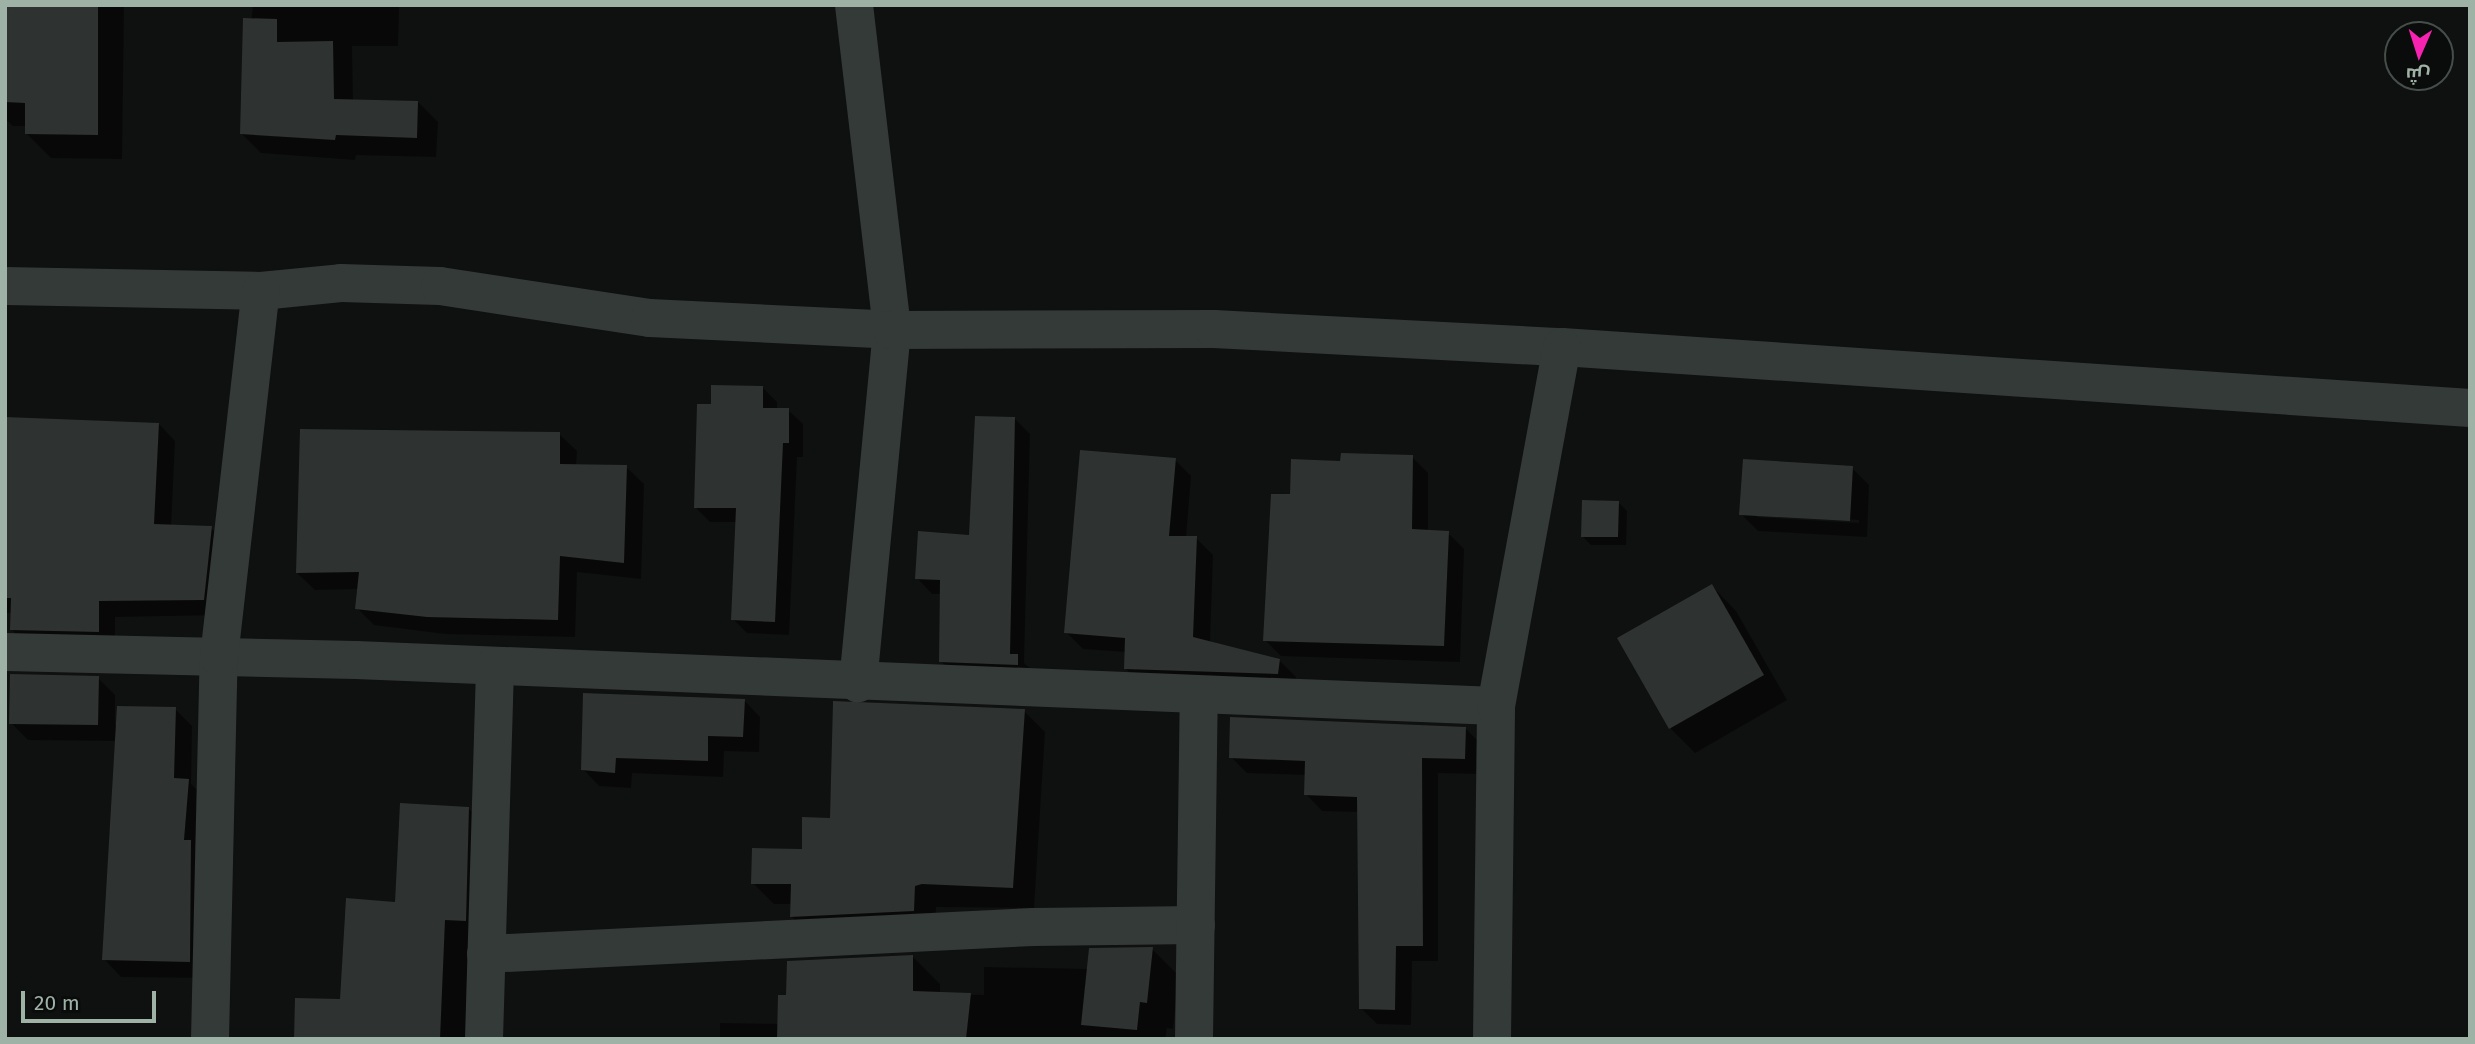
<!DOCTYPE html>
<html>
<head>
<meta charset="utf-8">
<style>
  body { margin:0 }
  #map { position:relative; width:2475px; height:1044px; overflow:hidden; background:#0f1010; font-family:"Fira Sans",Cairo,sans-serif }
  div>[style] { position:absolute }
  .shadow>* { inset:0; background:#0007 }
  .building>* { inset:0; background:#2e3230 }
  .street>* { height:38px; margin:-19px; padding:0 19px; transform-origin:19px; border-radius:19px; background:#343a38 }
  span { translate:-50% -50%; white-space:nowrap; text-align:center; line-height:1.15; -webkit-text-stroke:5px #0a0b0b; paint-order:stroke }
  .frame { position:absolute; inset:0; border:7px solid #9fb2a6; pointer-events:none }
  .north { position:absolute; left:2384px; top:21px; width:70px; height:70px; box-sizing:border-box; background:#0a0b0b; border:2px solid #464e49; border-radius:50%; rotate:183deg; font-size:19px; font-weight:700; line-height:28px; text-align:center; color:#9fb2a6 }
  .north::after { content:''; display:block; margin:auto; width:24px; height:32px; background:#f622b0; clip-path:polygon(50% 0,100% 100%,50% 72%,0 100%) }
  .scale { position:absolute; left:21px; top:991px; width:135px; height:32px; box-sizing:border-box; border:4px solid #9fb2a6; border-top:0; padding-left:9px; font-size:21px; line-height:24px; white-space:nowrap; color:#9fb2a6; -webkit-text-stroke:5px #0a0b0b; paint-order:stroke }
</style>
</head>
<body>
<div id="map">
  <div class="shadow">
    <div style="clip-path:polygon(5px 5px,124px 5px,122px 159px,51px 158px,26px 133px,26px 126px,13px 126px,5px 119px)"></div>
    <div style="clip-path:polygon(253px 5px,399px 5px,398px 46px,352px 46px,353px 101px,418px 102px,438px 122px,436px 157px,356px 155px,355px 160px,261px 153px,241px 133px)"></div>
    <div style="clip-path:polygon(762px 387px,777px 402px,777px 410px,788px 410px,803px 424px,803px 457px,797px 457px,789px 635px,747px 633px,733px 619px,737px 522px,710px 522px,696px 508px,713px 405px)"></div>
    <div style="clip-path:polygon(1014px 418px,1030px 434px,1024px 663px,1033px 671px,956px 676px,941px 661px,941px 594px,932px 594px,917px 578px,970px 537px)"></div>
    <div style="clip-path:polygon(5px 419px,159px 424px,175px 441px,171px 527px,211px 528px,228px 544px,220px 615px,115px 617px,115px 648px,29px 646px,12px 630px,13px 613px,5px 613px)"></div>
    <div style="clip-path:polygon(559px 434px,577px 451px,576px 466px,626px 467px,644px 484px,641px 579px,577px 572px,575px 637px,445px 634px,374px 625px,357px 608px,359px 589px,315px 590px,297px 573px)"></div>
    <div style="clip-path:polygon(1412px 457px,1428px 473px,1428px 532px,1448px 533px,1464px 549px,1460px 662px,1281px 656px,1265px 640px,1292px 496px,1342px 462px)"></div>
    <div style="clip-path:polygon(1175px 460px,1191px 476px,1186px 538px,1196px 538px,1213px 555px,1210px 643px,1279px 660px,1296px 677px,1294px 690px,1142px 685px,1125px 668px,1126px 652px,1083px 649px,1066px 632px)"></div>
    <div style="clip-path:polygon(evenodd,1852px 468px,1869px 485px,1867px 537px,1758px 531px,1741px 514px,1852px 468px,1757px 514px,1859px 520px,1859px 523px,1757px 517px,1757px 514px)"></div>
    <div style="clip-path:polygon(1618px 502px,1627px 511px,1626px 545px,1591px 545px,1582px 536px)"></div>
    <div style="clip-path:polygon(1712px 586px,1736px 611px,1787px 700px,1695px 753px,1670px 728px)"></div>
    <div style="clip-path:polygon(98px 678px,115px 695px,115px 725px,175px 709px,192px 726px,191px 784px,205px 798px,206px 978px,121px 977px,104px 959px,117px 741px,28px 740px,11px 723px)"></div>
    <div style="clip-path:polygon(744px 700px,760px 717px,759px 752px,724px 751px,723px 777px,632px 773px,631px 788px,599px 786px,583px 769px)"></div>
    <div style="clip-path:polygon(1024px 711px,1045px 732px,1034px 908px,936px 907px,935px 932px,813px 938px,791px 916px,792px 904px,774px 904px,753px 883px,803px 851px,832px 820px)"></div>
    <div style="clip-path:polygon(1465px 728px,1482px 745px,1480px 774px,1438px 773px,1438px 961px,1412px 961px,1411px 1025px,1377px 1024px,1361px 1008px,1359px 812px,1322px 811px,1306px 794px,1306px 775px,1247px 773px,1231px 757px)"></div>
    <div style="clip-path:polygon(468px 808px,492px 832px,468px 943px,465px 1039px,296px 1039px,342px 1001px,397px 903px)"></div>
    <div style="clip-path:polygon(1152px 949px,1179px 976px,1173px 1029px,1167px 1028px,1165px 1039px,720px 1039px,720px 1023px,779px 1024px,787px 997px,913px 957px,940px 984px,940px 994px,984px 995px,984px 967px,1089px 969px)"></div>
  </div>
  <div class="building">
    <div style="clip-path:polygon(5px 5px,98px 5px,98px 135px,25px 134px,25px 103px,5px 102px)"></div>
    <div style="clip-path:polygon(243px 18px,277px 19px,277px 42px,333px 41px,334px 99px,418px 101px,417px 138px,336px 135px,335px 140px,240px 134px)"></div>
    <div style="clip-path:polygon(711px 385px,763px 386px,763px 408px,789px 408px,789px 443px,783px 443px,775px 622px,731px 620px,736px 508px,694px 508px,697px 404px,711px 404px)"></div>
    <div style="clip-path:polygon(975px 416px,1015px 417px,1010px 654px,1018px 654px,1018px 665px,939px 662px,940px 580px,915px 579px,918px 531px,969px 535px)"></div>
    <div style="clip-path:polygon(5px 417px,159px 423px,154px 524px,212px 526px,204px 600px,99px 601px,99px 632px,10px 630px,11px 598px,5px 598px)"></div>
    <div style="clip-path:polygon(300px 429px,560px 432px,560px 464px,627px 465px,624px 563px,560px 556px,558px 620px,427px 617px,355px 609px,359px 572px,296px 573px)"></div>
    <div style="clip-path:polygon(1080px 450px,1176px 458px,1169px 536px,1197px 536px,1193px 637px,1280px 659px,1278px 674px,1124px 669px,1125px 638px,1064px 633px)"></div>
    <div style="clip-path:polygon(1341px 453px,1413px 455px,1412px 529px,1449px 531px,1444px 646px,1263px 641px,1271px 494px,1290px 494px,1291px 459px,1340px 461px)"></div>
    <div style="clip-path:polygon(1743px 459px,1853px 466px,1850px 521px,1739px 515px)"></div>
    <div style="clip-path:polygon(1582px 500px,1619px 501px,1618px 537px,1581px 537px)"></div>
    <div style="clip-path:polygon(1712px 584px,1764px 675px,1669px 729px,1617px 638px)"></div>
    <div style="clip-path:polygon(10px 674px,99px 676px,98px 725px,9px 724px)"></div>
    <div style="clip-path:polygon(583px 693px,745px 699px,743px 737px,708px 736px,708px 761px,616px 758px,615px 773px,581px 770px)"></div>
    <div style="clip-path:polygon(833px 701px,1025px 709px,1013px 888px,922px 884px,915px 886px,914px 911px,790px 917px,791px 884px,751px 884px,752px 848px,802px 849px,802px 817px,830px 818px)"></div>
    <div style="clip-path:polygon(117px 706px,176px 707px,174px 778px,189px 779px,184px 840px,191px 840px,190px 962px,102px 960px)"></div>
    <div style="clip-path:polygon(1230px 717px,1466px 727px,1465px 759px,1422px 758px,1423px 946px,1396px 946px,1395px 1010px,1359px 1009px,1357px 797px,1304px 795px,1305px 761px,1229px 758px)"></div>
    <div style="clip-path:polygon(400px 803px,469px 807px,466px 921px,445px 920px,440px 1039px,294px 1039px,295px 998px,340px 999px,346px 898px,395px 902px)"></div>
    <div style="clip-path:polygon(1153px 947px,1147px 1003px,1140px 1002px,1137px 1030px,1081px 1025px,1089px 948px)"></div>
    <div style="clip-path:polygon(913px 955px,913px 991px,971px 993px,966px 1039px,777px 1039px,778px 995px,786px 995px,787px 961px)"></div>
  </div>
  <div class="street">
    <div style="left:854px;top:5px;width:327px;rotate:83.3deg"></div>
    <div style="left:892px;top:330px;width:355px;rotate:95.5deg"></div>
    <div style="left:5px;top:286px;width:256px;rotate:1.1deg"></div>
    <div style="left:261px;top:291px;width:80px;rotate:-5.7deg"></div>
    <div style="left:341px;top:283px;width:99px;rotate:1.7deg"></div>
    <div style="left:440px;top:286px;width:212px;rotate:8.7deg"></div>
    <div style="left:650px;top:318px;width:242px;rotate:2.8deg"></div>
    <div style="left:892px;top:330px;width:322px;rotate:-0.2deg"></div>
    <div style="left:1214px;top:329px;width:348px;rotate:3deg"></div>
    <div style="left:1562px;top:347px;width:910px;rotate:3.84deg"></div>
    <div style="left:5px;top:652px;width:351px;rotate:1.3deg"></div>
    <div style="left:356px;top:660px;width:1141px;rotate:2.31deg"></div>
    <div style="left:486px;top:954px;width:548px;rotate:-2.83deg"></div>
    <div style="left:1033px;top:927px;width:163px;rotate:-0.7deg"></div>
    <div style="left:210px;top:1039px;width:382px;rotate:-88.7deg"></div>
    <div style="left:219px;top:657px;width:368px;rotate:-83.5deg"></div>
    <div style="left:484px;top:1039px;width:373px;rotate:-88.3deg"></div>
    <div style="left:1194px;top:1039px;width:343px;rotate:-89.2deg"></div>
    <div style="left:1492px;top:1039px;width:333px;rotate:-89.3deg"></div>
    <div style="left:1496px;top:706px;width:365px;rotate:-79.6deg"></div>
  </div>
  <div class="frame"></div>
  <div class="north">ش</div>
  <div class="scale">20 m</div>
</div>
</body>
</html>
